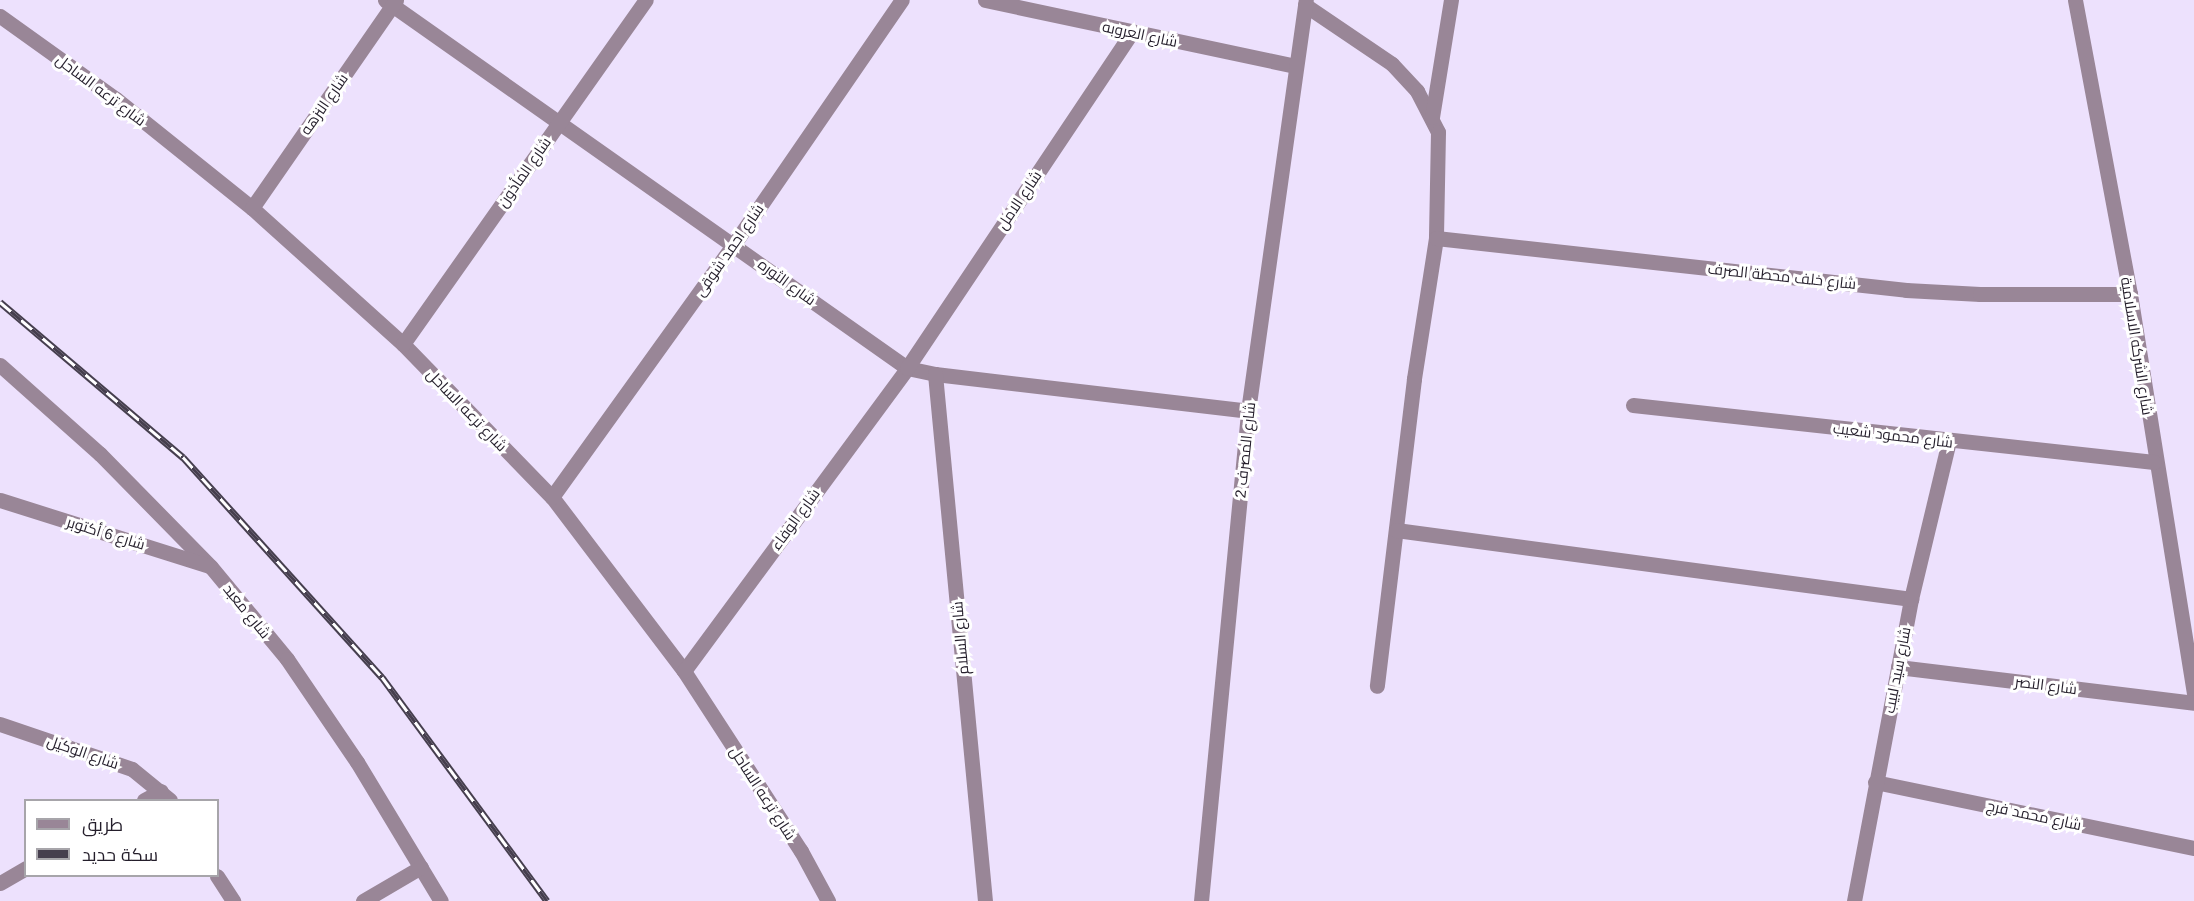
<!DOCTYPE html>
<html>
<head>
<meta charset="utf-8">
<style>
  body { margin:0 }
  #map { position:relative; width:2194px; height:901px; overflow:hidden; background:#ede1fd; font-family:Helvetica,Cairo,sans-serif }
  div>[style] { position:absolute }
  .minor>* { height:15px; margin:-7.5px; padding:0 7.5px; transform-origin:7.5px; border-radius:7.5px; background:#998697 }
  .rail>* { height:7px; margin-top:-3.5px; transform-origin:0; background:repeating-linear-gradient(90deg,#fff 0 14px,#463f4e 0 28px); box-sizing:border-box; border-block:2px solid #463f4e }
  span { translate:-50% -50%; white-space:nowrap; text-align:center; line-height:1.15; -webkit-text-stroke:6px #fff; paint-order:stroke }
  .street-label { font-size:15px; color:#241e2b }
  .legend { position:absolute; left:24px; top:799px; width:195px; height:78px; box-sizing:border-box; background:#fff; border:2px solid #a7a5aa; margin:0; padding:8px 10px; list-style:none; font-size:18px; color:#241e2b }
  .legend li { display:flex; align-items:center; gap:12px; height:30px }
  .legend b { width:30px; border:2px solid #a7a5aa }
</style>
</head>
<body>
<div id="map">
  <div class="minor">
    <div style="left:385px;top:0;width:639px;rotate:35.18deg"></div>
    <div style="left:907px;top:368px;width:29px;rotate:12deg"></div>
    <div style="left:935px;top:374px;width:315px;rotate:6.7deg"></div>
    <div style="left:985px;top:0;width:318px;rotate:12deg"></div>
    <div style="left:2075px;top:0;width:299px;rotate:79.4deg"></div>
    <div style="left:2130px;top:294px;width:404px;rotate:80.9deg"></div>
    <div style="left:1305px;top:5px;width:105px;rotate:34.1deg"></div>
    <div style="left:1392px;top:64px;width:37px;rotate:47deg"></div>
    <div style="left:1417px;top:91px;width:46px;rotate:62.9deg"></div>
    <div style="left:1438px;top:132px;width:106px;rotate:91.1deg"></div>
    <div style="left:1436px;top:238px;width:143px;rotate:98.9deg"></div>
    <div style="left:1414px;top:379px;width:309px;rotate:96.9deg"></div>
    <div style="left:0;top:16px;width:143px;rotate:35.6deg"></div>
    <div style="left:116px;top:99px;width:174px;rotate:38.7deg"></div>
    <div style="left:252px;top:208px;width:203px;rotate:42deg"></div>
    <div style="left:403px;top:344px;width:214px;rotate:45.8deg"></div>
    <div style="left:552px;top:497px;width:218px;rotate:52.8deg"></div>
    <div style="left:684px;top:671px;width:215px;rotate:57deg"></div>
    <div style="left:801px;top:851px;width:57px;rotate:61.6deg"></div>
    <div style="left:1432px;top:117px;width:119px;rotate:-80.8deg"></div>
    <div style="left:252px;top:208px;width:253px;rotate:-55.3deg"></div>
    <div style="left:1436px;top:238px;width:473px;rotate:6.3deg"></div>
    <div style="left:1906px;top:290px;width:74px;rotate:3.1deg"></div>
    <div style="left:1980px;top:294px;width:150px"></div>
    <div style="left:403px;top:344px;width:421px;rotate:-54.8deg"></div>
    <div style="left:0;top:365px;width:134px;rotate:41.7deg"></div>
    <div style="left:100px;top:454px;width:158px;rotate:45.5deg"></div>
    <div style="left:211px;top:567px;width:119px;rotate:50.4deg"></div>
    <div style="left:287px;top:659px;width:125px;rotate:55.8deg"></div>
    <div style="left:357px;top:762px;width:162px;rotate:58.9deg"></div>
    <div style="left:935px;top:374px;width:529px;rotate:84.58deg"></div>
    <div style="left:1633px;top:405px;width:524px;rotate:6.24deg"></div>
    <div style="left:552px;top:497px;width:312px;rotate:-54.3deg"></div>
    <div style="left:734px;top:244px;width:296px;rotate:-55.5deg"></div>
    <div style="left:0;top:500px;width:219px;rotate:17.5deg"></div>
    <div style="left:1396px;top:530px;width:520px;rotate:7.63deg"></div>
    <div style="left:1898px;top:667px;width:298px;rotate:6.9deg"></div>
    <div style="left:684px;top:671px;width:376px;rotate:-53.6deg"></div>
    <div style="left:907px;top:368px;width:403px;rotate:-56.2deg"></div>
    <div style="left:0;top:724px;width:139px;rotate:18.8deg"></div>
    <div style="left:132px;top:769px;width:49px;rotate:39.2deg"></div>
    <div style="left:1875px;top:782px;width:326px;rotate:11.7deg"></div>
    <div style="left:144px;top:800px;width:19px;rotate:-28deg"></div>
    <div style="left:217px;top:876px;width:30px;rotate:57deg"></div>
    <div style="left:0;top:883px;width:30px;rotate:-30deg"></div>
    <div style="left:363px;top:901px;width:67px;rotate:-30.4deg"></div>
    <div style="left:1201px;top:901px;width:492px;rotate:-84.5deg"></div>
    <div style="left:1248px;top:411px;width:415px;rotate:-82deg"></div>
    <div style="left:1854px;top:901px;width:307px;rotate:-79.3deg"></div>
    <div style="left:1911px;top:599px;width:163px;rotate:-76.5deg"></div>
  </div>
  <div class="rail">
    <div style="left:0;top:302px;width:240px;rotate:40.3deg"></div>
    <div style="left:183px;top:457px;width:297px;rotate:47.9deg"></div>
    <div style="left:382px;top:677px;width:278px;rotate:53.6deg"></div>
  </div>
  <div class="street-label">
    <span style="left:1140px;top:34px;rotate:12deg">شارع العروبه</span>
    <span style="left:101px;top:90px;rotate:37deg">شارع ترعه الساحل</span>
    <span style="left:324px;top:104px;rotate:-55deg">شارع النزهه</span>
    <span style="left:524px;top:172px;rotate:-55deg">شارع المأذون</span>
    <span style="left:1019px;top:200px;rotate:-56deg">شارع الامل</span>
    <span style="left:729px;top:250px;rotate:-55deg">شارع احمد شوقى</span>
    <span style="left:1782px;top:276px;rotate:6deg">شارع خلف محطة الصرف</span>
    <span style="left:787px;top:282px;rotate:36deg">شارع الثوره</span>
    <span style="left:2137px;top:346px;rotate:81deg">شارع الشركه الاسلامية</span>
    <span style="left:467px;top:410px;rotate:46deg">شارع ترعه الساحل</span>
    <span style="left:1893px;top:435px;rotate:7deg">شارع محمود شعيب</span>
    <span style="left:1245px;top:450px;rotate:-84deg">شارع المصرف 2</span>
    <span style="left:795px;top:519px;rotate:-54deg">شارع الوفاء</span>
    <span style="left:106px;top:533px;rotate:17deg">شارع 6 أكتوبر</span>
    <span style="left:247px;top:611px;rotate:51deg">شارع معبد</span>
    <span style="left:960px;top:638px;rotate:-95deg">شارع السلام</span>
    <span style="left:1897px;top:670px;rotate:-79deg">شارع سيد لبيب</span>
    <span style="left:2046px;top:685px;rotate:7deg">شارع النصر</span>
    <span style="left:83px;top:752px;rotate:19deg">شارع الوكيل</span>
    <span style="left:763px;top:793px;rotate:57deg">شارع ترعه الساحل</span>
    <span style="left:2034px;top:815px;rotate:12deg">شارع محمد فرج</span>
  </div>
  <ul class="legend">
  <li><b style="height:8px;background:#998697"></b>طريق</li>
  <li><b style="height:8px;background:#463f4e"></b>سكة حديد</li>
  </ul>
</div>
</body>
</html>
